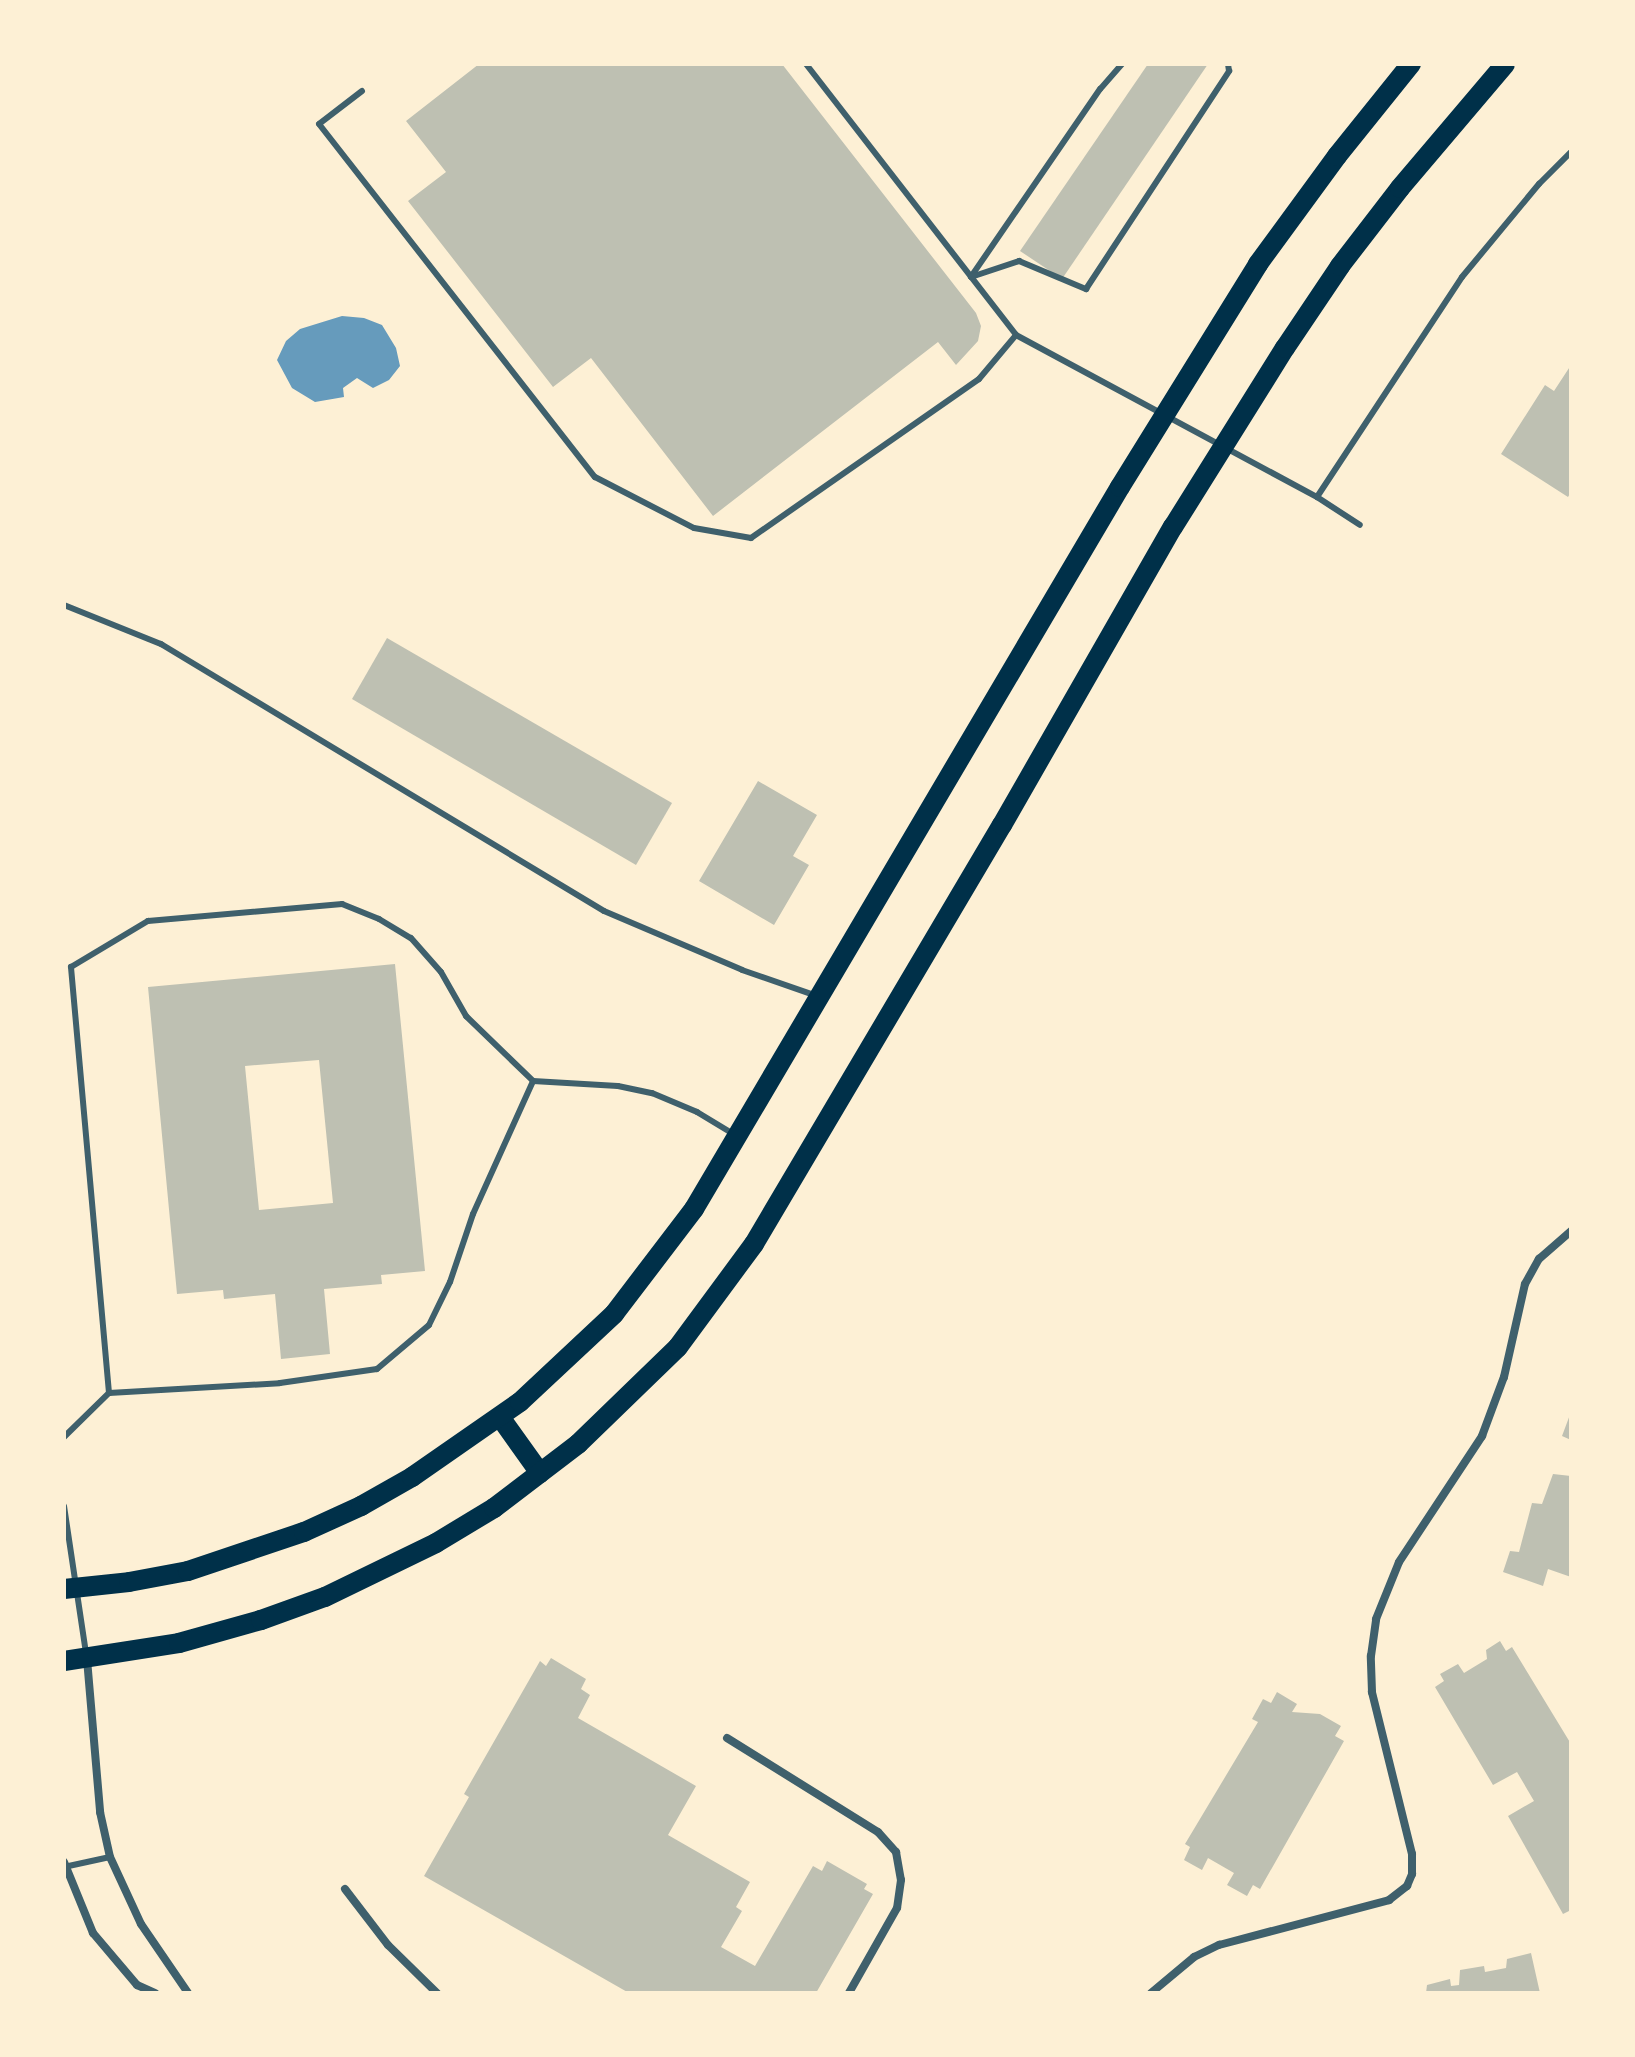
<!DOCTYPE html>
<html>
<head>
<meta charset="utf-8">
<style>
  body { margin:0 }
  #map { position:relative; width:1635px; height:2057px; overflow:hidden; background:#fdf0d5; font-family:"Varela Round",sans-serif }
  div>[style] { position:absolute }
  .water>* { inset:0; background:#669bbc }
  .building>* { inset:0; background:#bec0b2 }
  .service>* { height:6px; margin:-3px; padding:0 3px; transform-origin:3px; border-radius:3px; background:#3f606c }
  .minor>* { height:8px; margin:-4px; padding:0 4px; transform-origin:4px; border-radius:4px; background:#3f606c }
  .primary>* { height:20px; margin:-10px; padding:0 10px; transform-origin:10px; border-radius:10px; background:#003049 }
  span { translate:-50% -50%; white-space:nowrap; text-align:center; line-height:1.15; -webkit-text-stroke:7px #fdf0d5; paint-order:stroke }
  .frame { position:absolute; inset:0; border:66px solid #fdf0d5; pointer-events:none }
</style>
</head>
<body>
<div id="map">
  <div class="water">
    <div style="clip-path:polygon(342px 316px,364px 318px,382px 325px,396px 348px,400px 366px,389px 380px,373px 388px,357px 378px,343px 388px,344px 397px,315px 402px,292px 388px,277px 360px,286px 341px,300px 329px)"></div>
  </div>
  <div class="building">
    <div style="clip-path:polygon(479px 64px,782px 64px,976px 313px,981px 326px,978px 341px,956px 365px,938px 342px,713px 516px,591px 358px,553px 387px,408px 201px,446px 172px,406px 121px)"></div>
    <div style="clip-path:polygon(1148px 64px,1208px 64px,1062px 279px,1020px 251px)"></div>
    <div style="clip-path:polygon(1571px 365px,1571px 492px,1568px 497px,1501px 454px,1545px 385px,1554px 391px)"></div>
    <div style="clip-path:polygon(387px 638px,672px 803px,636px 865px,352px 699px)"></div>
    <div style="clip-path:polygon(758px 781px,817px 815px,793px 856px,809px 865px,774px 925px,699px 881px)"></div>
    <div style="clip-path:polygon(evenodd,395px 964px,425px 1271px,381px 1275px,382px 1284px,324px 1289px,330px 1354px,281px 1359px,275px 1294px,224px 1299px,223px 1290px,177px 1294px,148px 987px,395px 964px,319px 1060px,333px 1203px,259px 1210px,245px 1066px,319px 1060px)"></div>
    <div style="clip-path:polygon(1571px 1412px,1571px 1440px,1562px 1436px)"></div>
    <div style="clip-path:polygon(1553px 1474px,1571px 1476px,1571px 1577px,1548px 1569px,1543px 1586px,1503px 1572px,1510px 1551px,1519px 1552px,1532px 1503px,1542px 1504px)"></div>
    <div style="clip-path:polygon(1500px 1641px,1506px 1651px,1512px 1647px,1571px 1744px,1571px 1914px,1569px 1911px,1563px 1914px,1508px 1816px,1534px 1801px,1517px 1772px,1493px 1785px,1435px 1687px,1444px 1681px,1440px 1674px,1458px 1664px,1464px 1673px,1487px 1659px,1486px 1650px)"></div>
    <div style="clip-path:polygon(551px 1658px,586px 1679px,581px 1689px,590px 1695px,578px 1718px,696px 1786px,668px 1835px,750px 1882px,736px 1907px,742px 1911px,721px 1947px,755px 1966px,813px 1866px,822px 1871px,827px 1861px,867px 1884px,864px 1889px,873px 1894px,816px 1993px,629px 1993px,424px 1876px,469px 1797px,464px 1794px,540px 1661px,546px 1666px)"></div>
    <div style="clip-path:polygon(1277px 1692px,1297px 1704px,1292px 1712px,1320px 1714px,1341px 1726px,1335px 1736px,1344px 1741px,1260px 1889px,1253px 1885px,1247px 1896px,1227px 1885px,1234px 1873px,1208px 1858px,1202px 1870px,1184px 1860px,1190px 1847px,1185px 1844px,1258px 1722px,1252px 1719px,1263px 1699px,1271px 1703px)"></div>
    <div style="clip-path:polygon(1531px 1953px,1540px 1993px,1426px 1993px,1427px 1985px,1450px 1979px,1451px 1986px,1459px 1985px,1460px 1970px,1484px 1966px,1485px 1972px,1506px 1968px,1507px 1959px)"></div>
  </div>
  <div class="service">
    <div style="left:806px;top:64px;width:343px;rotate:52.2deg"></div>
    <div style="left:1016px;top:335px;width:342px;rotate:28.3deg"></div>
    <div style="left:1317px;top:497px;width:263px;rotate:-56.6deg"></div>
    <div style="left:1462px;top:277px;width:121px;rotate:-50.4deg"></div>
    <div style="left:1539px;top:184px;width:45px;rotate:-45deg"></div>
    <div style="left:1122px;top:64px;width:33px;rotate:131deg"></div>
    <div style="left:1100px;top:89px;width:228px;rotate:124.5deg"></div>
    <div style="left:971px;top:277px;width:51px;rotate:-18.4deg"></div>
    <div style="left:1019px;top:261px;width:73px;rotate:22.7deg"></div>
    <div style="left:1086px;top:289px;width:261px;rotate:-56.7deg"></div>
    <div style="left:1229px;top:71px;width:7px;rotate:-98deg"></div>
    <div style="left:362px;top:91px;width:54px;rotate:142.5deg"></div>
    <div style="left:319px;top:124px;width:448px;rotate:52deg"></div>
    <div style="left:595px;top:477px;width:111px;rotate:27.3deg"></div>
    <div style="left:694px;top:528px;width:58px;rotate:10deg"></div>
    <div style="left:751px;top:538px;width:278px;rotate:-34.9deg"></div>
    <div style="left:979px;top:379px;width:57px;rotate:-49.9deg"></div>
    <div style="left:1317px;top:497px;width:51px;rotate:33.1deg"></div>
    <div style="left:64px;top:605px;width:105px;rotate:21.9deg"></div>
    <div style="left:161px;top:644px;width:517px;rotate:31.08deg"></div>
    <div style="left:604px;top:911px;width:150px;rotate:23.1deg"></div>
    <div style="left:742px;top:970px;width:79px;rotate:19.1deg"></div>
    <div style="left:109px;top:1393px;width:171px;rotate:-3.3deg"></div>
    <div style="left:280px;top:1383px;width:98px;rotate:-8.2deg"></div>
    <div style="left:377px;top:1369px;width:68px;rotate:-40.2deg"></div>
    <div style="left:429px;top:1325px;width:48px;rotate:-64deg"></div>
    <div style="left:450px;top:1282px;width:72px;rotate:-71.3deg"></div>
    <div style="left:473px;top:1214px;width:146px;rotate:-65.7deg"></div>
    <div style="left:64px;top:1437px;width:63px;rotate:-44.4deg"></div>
    <div style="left:109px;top:1393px;width:428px;rotate:-95.1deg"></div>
    <div style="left:71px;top:967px;width:90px;rotate:-30.9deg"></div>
    <div style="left:148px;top:921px;width:195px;rotate:-5deg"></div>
    <div style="left:342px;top:904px;width:40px;rotate:22deg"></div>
    <div style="left:379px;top:919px;width:37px;rotate:31deg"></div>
    <div style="left:411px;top:938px;width:45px;rotate:48.6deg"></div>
    <div style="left:441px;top:972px;width:51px;rotate:60.4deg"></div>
    <div style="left:466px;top:1016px;width:93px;rotate:44.1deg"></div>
    <div style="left:533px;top:1081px;width:85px;rotate:3.4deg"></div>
    <div style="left:618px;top:1086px;width:35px;rotate:12deg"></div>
    <div style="left:652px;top:1093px;width:49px;rotate:22.9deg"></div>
    <div style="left:697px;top:1112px;width:44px;rotate:31.2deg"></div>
    <div style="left:64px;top:1506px;width:149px;rotate:81.5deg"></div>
    <div style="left:64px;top:1867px;width:47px;rotate:-12.3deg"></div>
  </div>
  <div class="minor">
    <div style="left:87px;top:1659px;width:154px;rotate:85.1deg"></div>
    <div style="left:100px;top:1812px;width:46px;rotate:77.5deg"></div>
    <div style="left:110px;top:1857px;width:74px;rotate:65.2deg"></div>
    <div style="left:141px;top:1924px;width:83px;rotate:55.7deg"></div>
    <div style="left:727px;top:1738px;width:178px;rotate:31.9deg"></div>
    <div style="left:878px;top:1832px;width:27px;rotate:48deg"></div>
    <div style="left:896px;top:1852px;width:28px;rotate:80deg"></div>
    <div style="left:901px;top:1880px;width:28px;rotate:98deg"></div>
    <div style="left:897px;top:1908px;width:98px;rotate:119.5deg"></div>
    <div style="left:64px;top:1862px;width:77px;rotate:67.8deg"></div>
    <div style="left:93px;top:1933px;width:68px;rotate:49.8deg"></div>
    <div style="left:137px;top:1985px;width:20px;rotate:24deg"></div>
    <div style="left:345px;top:1889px;width:71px;rotate:52.5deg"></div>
    <div style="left:388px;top:1945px;width:69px;rotate:44.4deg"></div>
    <div style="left:1151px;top:1993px;width:56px;rotate:-39.9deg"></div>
    <div style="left:1194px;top:1957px;width:28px;rotate:-26deg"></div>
    <div style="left:1219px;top:1945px;width:176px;rotate:-14.8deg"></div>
    <div style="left:1389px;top:1900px;width:23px;rotate:-38deg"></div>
    <div style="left:1407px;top:1886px;width:13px;rotate:-67deg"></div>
    <div style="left:1412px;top:1874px;width:20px;rotate:-90deg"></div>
    <div style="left:1412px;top:1854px;width:167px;rotate:-103.9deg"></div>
    <div style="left:1372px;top:1692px;width:36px;rotate:-92deg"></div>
    <div style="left:1371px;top:1656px;width:37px;rotate:-82deg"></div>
    <div style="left:1376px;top:1619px;width:61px;rotate:-68deg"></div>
    <div style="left:1399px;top:1562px;width:151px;rotate:-56.6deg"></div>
    <div style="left:1482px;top:1436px;width:63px;rotate:-69.6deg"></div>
    <div style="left:1504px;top:1377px;width:95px;rotate:-77.3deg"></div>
    <div style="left:1525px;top:1284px;width:29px;rotate:-61deg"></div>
    <div style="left:1539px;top:1259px;width:43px;rotate:-41.2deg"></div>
  </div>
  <div class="primary">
    <div style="left:500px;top:1417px;width:69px;rotate:54.5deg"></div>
    <div style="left:64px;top:1589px;width:65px;rotate:-6.1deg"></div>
    <div style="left:129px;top:1582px;width:60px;rotate:-10.6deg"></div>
    <div style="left:188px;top:1571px;width:122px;rotate:-18.6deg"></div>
    <div style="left:304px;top:1532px;width:63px;rotate:-24.5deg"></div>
    <div style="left:361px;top:1506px;width:59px;rotate:-29.6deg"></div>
    <div style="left:412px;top:1477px;width:131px;rotate:-34.8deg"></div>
    <div style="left:520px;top:1402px;width:129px;rotate:-43.1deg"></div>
    <div style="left:614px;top:1314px;width:132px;rotate:-52.7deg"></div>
    <div style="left:694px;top:1209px;width:838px;rotate:-59.46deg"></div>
    <div style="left:1120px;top:487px;width:262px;rotate:-58.2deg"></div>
    <div style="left:1258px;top:264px;width:134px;rotate:-53.8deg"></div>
    <div style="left:1337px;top:156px;width:118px;rotate:-51.2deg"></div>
    <div style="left:64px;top:1661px;width:116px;rotate:-8.9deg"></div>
    <div style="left:179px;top:1643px;width:85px;rotate:-15.7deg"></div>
    <div style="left:261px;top:1620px;width:68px;rotate:-19.8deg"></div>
    <div style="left:325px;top:1597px;width:123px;rotate:-25.9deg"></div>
    <div style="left:436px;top:1543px;width:68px;rotate:-31.1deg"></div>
    <div style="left:494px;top:1508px;width:106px;rotate:-37.3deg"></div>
    <div style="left:578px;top:1444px;width:139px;rotate:-44.1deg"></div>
    <div style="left:678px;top:1347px;width:128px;rotate:-53.6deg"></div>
    <div style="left:754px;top:1244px;width:487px;rotate:-59.4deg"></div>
    <div style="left:1002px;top:825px;width:344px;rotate:-60.2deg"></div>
    <div style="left:1173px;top:527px;width:211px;rotate:-58deg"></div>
    <div style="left:1285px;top:348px;width:99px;rotate:-56.1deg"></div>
    <div style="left:1340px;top:266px;width:98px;rotate:-52.4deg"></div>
    <div style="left:1400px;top:188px;width:162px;rotate:-49.7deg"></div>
  </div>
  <div class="frame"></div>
</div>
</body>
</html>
